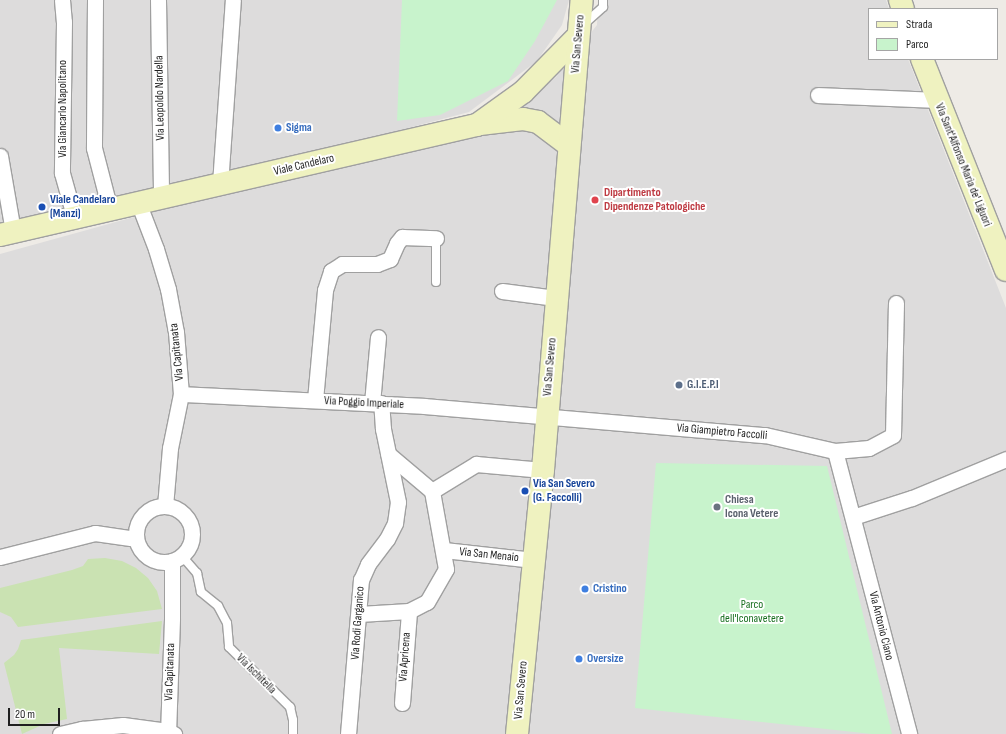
<!DOCTYPE html>
<html>
<head>
<meta charset="utf-8">
<style>
  body { margin:0 }
  #map { position:relative; width:1006px; height:734px; overflow:hidden; background:#eeebe6; font-family:"Sofia Sans Condensed",sans-serif }
  div>[style] { position:absolute }
  .residential>* { inset:0; background:#dddcdc }
  .grass>* { inset:0; background:#cae2b2 }
  .park>* { inset:0; background:#c8f3cc }
  .roads { filter:drop-shadow(1px 0 #a0a0a0) drop-shadow(-1px 0 #a0a0a0) drop-shadow(0 1px #a0a0a0) drop-shadow(0 -1px #a0a0a0) }
  .lane>* { height:8px; margin:-4px; padding:0 4px; transform-origin:4px; border-radius:4px; background:#fff }
  .street>* { height:15px; margin:-7.5px; padding:0 7.5px; transform-origin:7.5px; border-radius:7.5px; background:#fff }
  .street>.ring { margin:-7.5px; padding:0; box-sizing:content-box; background:none; border:15px solid #fff; border-radius:50% }
  .secondary>* { height:22px; margin:-11px; padding:0 11px; transform-origin:11px; border-radius:11px; background:#eff2c0 }
  .dots>* { width:11px; height:11px; translate:-50% -50%; box-sizing:border-box; border:2px solid #fff; border-radius:50% }
  span { translate:-50% -50%; white-space:nowrap; text-align:center; line-height:1.15; -webkit-text-stroke:4px #fff; paint-order:stroke }
  .street-label { font-size:12px; color:#1f1f1f }
  .shop-label { font-size:12px; color:#366cbe; font-weight:700 }
  .left { translate:0 -50%; text-align:left }
  .health-label { font-size:12px; color:#be3a42; font-weight:700 }
  .transit-label { font-size:12px; color:#164399; font-weight:700 }
  .service-label { font-size:12px; color:#4e5e75; font-weight:700 }
  .worship-label { font-size:12px; color:#5b616d; font-weight:700 }
  .park-label { font-size:12px; color:#197020 }
  .legend { position:absolute; left:868px; top:8px; width:130px; height:52px; box-sizing:border-box; background:#fff; border:1px solid #a5a5a5; margin:0; padding:5px 7px; list-style:none; font-size:12px; color:#1f1f1f }
  .legend li { display:flex; align-items:center; gap:8px; height:20px }
  .legend b { width:20px; border:1px solid #a5a5a5 }
  .scale { position:absolute; left:8px; top:708px; width:52px; height:18px; box-sizing:border-box; border:2px solid #1f1f1f; border-top:0; padding-left:5px; font-size:12px; line-height:14px; white-space:nowrap; color:#1f1f1f; -webkit-text-stroke:3px #fff; paint-order:stroke }
</style>
</head>
<body>
<div id="map">
  <div class="residential">
    <div style="clip-path:polygon(0 0,569px 0,562px 25px,537px 61px,469px 112px,332px 148px,0 226px)"></div>
    <div style="clip-path:polygon(598px 0,886px 0,889px 9px,869px 9px,869px 59px,908px 59px,1006px 308px,1006px 734px,0 734px,0 254px,163px 209px,401px 152px,487px 135px,556px 77px,597px 25px)"></div>
  </div>
  <div class="grass">
    <div style="clip-path:polygon(105px 558px,122px 561px,136px 568px,148px 578px,157px 591px,162px 609px,18px 627px,11px 617px,0 612px,0 588px,72px 570px,83px 566px,88px 559px)"></div>
    <div style="clip-path:polygon(162px 621px,159px 654px,59px 648px,67px 719px,44px 724px,22px 734px,4px 663px,14px 655px,18px 649px,21px 640px)"></div>
  </div>
  <div class="park">
    <div style="clip-path:polygon(402px 0,557px 0,535px 41px,508px 81px,440px 115px,397px 121px)"></div>
    <div style="clip-path:polygon(656px 463px,827px 466px,892px 734px,872px 734px,635px 708px)"></div>
  </div>
  <div class="roads">
    <div class="lane">
      <div style="left:583px;top:25px;width:27px;rotate:-42deg"></div>
      <div style="left:603px;top:7px;width:7px;rotate:-90deg"></div>
      <div style="left:436px;top:282px;width:44px;rotate:-90deg"></div>
      <div style="left:182px;top:556px;width:23px;rotate:49deg"></div>
      <div style="left:197px;top:573px;width:19px;rotate:78deg"></div>
      <div style="left:201px;top:592px;width:22px;rotate:39deg"></div>
      <div style="left:218px;top:606px;width:19px;rotate:62deg"></div>
      <div style="left:227px;top:623px;width:24px;rotate:85deg"></div>
      <div style="left:229px;top:647px;width:86px;rotate:44.5deg"></div>
      <div style="left:290px;top:707px;width:13px;rotate:77deg"></div>
      <div style="left:293px;top:720px;width:14px;rotate:90deg"></div>
    </div>
    <div class="street">
      <div style="left:62px;top:0;width:22px;rotate:85deg"></div>
      <div style="left:64px;top:22px;width:151px;rotate:90.8deg"></div>
      <div style="left:62px;top:173px;width:45px;rotate:74.4deg"></div>
      <div style="left:95px;top:0;width:148px;rotate:90.4deg"></div>
      <div style="left:94px;top:148px;width:64px;rotate:75.5deg"></div>
      <div style="left:158px;top:0;width:197px;rotate:89.1deg"></div>
      <div style="left:818px;top:95px;width:119px;rotate:2.4deg"></div>
      <div style="left:0;top:156px;width:76px;rotate:80.2deg"></div>
      <div style="left:220px;top:184px;width:184px;rotate:-86deg"></div>
      <div style="left:138px;top:202px;width:50px;rotate:69deg"></div>
      <div style="left:156px;top:249px;width:42px;rotate:73.3deg"></div>
      <div style="left:168px;top:289px;width:44px;rotate:79.5deg"></div>
      <div style="left:176px;top:332px;width:62px;rotate:85.4deg"></div>
      <div style="left:181px;top:394px;width:55px;rotate:101.5deg"></div>
      <div style="left:170px;top:448px;width:58px;rotate:94.9deg"></div>
      <div style="left:502px;top:291px;width:54px;rotate:7.4deg"></div>
      <div style="left:181px;top:394px;width:243px;rotate:2.8deg"></div>
      <div style="left:424px;top:406px;width:342px;rotate:4.9deg"></div>
      <div style="left:765px;top:435px;width:72px;rotate:12.9deg"></div>
      <div style="left:835px;top:451px;width:34px;rotate:-5deg"></div>
      <div style="left:869px;top:448px;width:27px;rotate:-28deg"></div>
      <div style="left:893px;top:435px;width:132px;rotate:-88.7deg"></div>
      <div style="left:315px;top:400px;width:110px;rotate:-84.8deg"></div>
      <div style="left:325px;top:290px;width:20px;rotate:-72deg"></div>
      <div style="left:331px;top:271px;width:13px;rotate:-32deg"></div>
      <div style="left:342px;top:264px;width:35px"></div>
      <div style="left:377px;top:264px;width:14px;rotate:-21deg"></div>
      <div style="left:390px;top:259px;width:17px;rotate:-66deg"></div>
      <div style="left:397px;top:243px;width:8px;rotate:-50deg"></div>
      <div style="left:402px;top:237px;width:34px;rotate:2deg"></div>
      <div style="left:372px;top:403px;width:66px;rotate:-84.8deg"></div>
      <div style="left:835px;top:451px;width:293px;rotate:75.3deg"></div>
      <div style="left:432px;top:491px;width:52px;rotate:-31.5deg"></div>
      <div style="left:476px;top:464px;width:67px;rotate:5.1deg"></div>
      <div class="ring" style="left:136px;top:506px;width:41px;height:41px"></div>
      <div style="left:853px;top:517px;width:62px;rotate:-17.9deg"></div>
      <div style="left:912px;top:498px;width:102px;rotate:-22.5deg"></div>
      <div style="left:444px;top:550px;width:90px;rotate:6.4deg"></div>
      <div style="left:0;top:557px;width:98px;rotate:-14.2deg"></div>
      <div style="left:95px;top:533px;width:41px;rotate:8.3deg"></div>
      <div style="left:359px;top:614px;width:50px;rotate:-3.4deg"></div>
      <div style="left:409px;top:611px;width:20px;rotate:-27deg"></div>
      <div style="left:427px;top:602px;width:38px;rotate:-60deg"></div>
      <div style="left:446px;top:569px;width:79px;rotate:-100.2deg"></div>
      <div style="left:432px;top:491px;width:57px;rotate:-139.9deg"></div>
      <div style="left:402px;top:703px;width:92px;rotate:-85.6deg"></div>
      <div style="left:60px;top:734px;width:23px;rotate:-13deg"></div>
      <div style="left:82px;top:729px;width:41px;rotate:-5.6deg"></div>
      <div style="left:123px;top:725px;width:45px;rotate:7.6deg"></div>
      <div style="left:168px;top:731px;width:7px;rotate:27deg"></div>
      <div style="left:168px;top:734px;width:116px;rotate:-88deg"></div>
      <div style="left:172px;top:618px;width:57px;rotate:-90deg"></div>
      <div style="left:348px;top:734px;width:155px;rotate:-85.2deg"></div>
      <div style="left:361px;top:580px;width:17px;rotate:-66deg"></div>
      <div style="left:368px;top:564px;width:31px;rotate:-53deg"></div>
      <div style="left:387px;top:539px;width:18px;rotate:-63deg"></div>
      <div style="left:395px;top:523px;width:21px;rotate:-82deg"></div>
      <div style="left:398px;top:502px;width:75px;rotate:-101.6deg"></div>
      <div style="left:383px;top:429px;width:26px;rotate:-94deg"></div>
    </div>
    <div class="secondary">
      <div style="left:900px;top:0;width:9px;rotate:72deg"></div>
      <div style="left:922px;top:59px;width:227px;rotate:68.3deg"></div>
      <div style="left:480px;top:124px;width:43px;rotate:-6.6deg"></div>
      <div style="left:523px;top:119px;width:15px;rotate:11deg"></div>
      <div style="left:538px;top:122px;width:39px;rotate:37deg"></div>
      <div style="left:0;top:235px;width:490px;rotate:-13deg"></div>
      <div style="left:477px;top:125px;width:57px;rotate:-35.7deg"></div>
      <div style="left:523px;top:92px;width:78px;rotate:-45.5deg"></div>
      <div style="left:517px;top:734px;width:265px;rotate:-84.4deg"></div>
      <div style="left:543px;top:470px;width:472px;rotate:-85.3deg"></div>
    </div>
  </div>
  <div class="dots">
    <div style="left:278px;top:128px;background:#3f7fe0"></div>
    <div style="left:595px;top:200px;background:#e0444e"></div>
    <div style="left:42px;top:207px;background:#1a4fb4"></div>
    <div style="left:679px;top:385px;background:#5c6f8a"></div>
    <div style="left:525px;top:491px;background:#1a4fb4"></div>
    <div style="left:717px;top:507px;background:#6b7280"></div>
    <div style="left:585px;top:589px;background:#3f7fe0"></div>
    <div style="left:579px;top:659px;background:#3f7fe0"></div>
  </div>
  <div class="street-label">
    <span style="left:578px;top:44px;rotate:-85deg">Via San Severo</span>
    <span style="left:160px;top:98px;rotate:-91deg">Via Leopoldo Nardella</span>
    <span style="left:63px;top:109px;rotate:-90deg">Via Giancarlo Napolitano</span>
    <span style="left:304px;top:165px;rotate:-13deg">Viale Candelaro</span>
    <span style="left:963px;top:165px;rotate:68deg">Via Sant'Alfonso Maria de' Liguori</span>
    <span style="left:177px;top:352px;rotate:-96deg">Via Capitanata</span>
    <span style="left:550px;top:367px;rotate:-85deg">Via San Severo</span>
    <span style="left:364px;top:403px;rotate:3deg">Via Poggio Imperiale</span>
    <span style="left:722px;top:432px;rotate:5deg">Via Giampietro Faccolli</span>
    <span style="left:489px;top:555px;rotate:6deg">Via San Menaio</span>
    <span style="left:358px;top:623px;rotate:-86deg">Via Rodi Garganico</span>
    <span style="left:881px;top:626px;rotate:76deg">Via Antonio Ciano</span>
    <span style="left:405px;top:657px;rotate:-86deg">Via Apricena</span>
    <span style="left:170px;top:672px;rotate:-88deg">Via Capitanata</span>
    <span style="left:256px;top:674px;rotate:45deg">Via Ischitella</span>
    <span style="left:521px;top:690px;rotate:-85deg">Via San Severo</span>
  </div>
  <div class="shop-label">
    <span class="left" style="left:286px;top:128px">Sigma</span>
    <span class="left" style="left:593px;top:589px">Cristino</span>
    <span class="left" style="left:587px;top:659px">Oversize</span>
  </div>
  <div class="health-label">
    <span class="left" style="left:604px;top:200px">Dipartimento<br>Dipendenze Patologiche</span>
  </div>
  <div class="transit-label">
    <span class="left" style="left:50px;top:207px">Viale Candelaro<br>(Manzi)</span>
    <span class="left" style="left:533px;top:491px">Via San Severo<br>(G. Faccolli)</span>
  </div>
  <div class="service-label">
    <span class="left" style="left:687px;top:385px">G.I.E.P.I</span>
  </div>
  <div class="worship-label">
    <span class="left" style="left:725px;top:507px">Chiesa<br>Icona Vetere</span>
  </div>
  <div class="park-label">
    <span style="left:752px;top:612px">Parco<br>dell'Iconavetere</span>
  </div>
  <ul class="legend">
  <li><b style="height:5px;background:#eff2c0"></b>Strada</li>
  <li><b style="height:11px;background:#c8f3cc"></b>Parco</li>
  </ul>
  <div class="scale">20 m</div>
</div>
</body>
</html>
